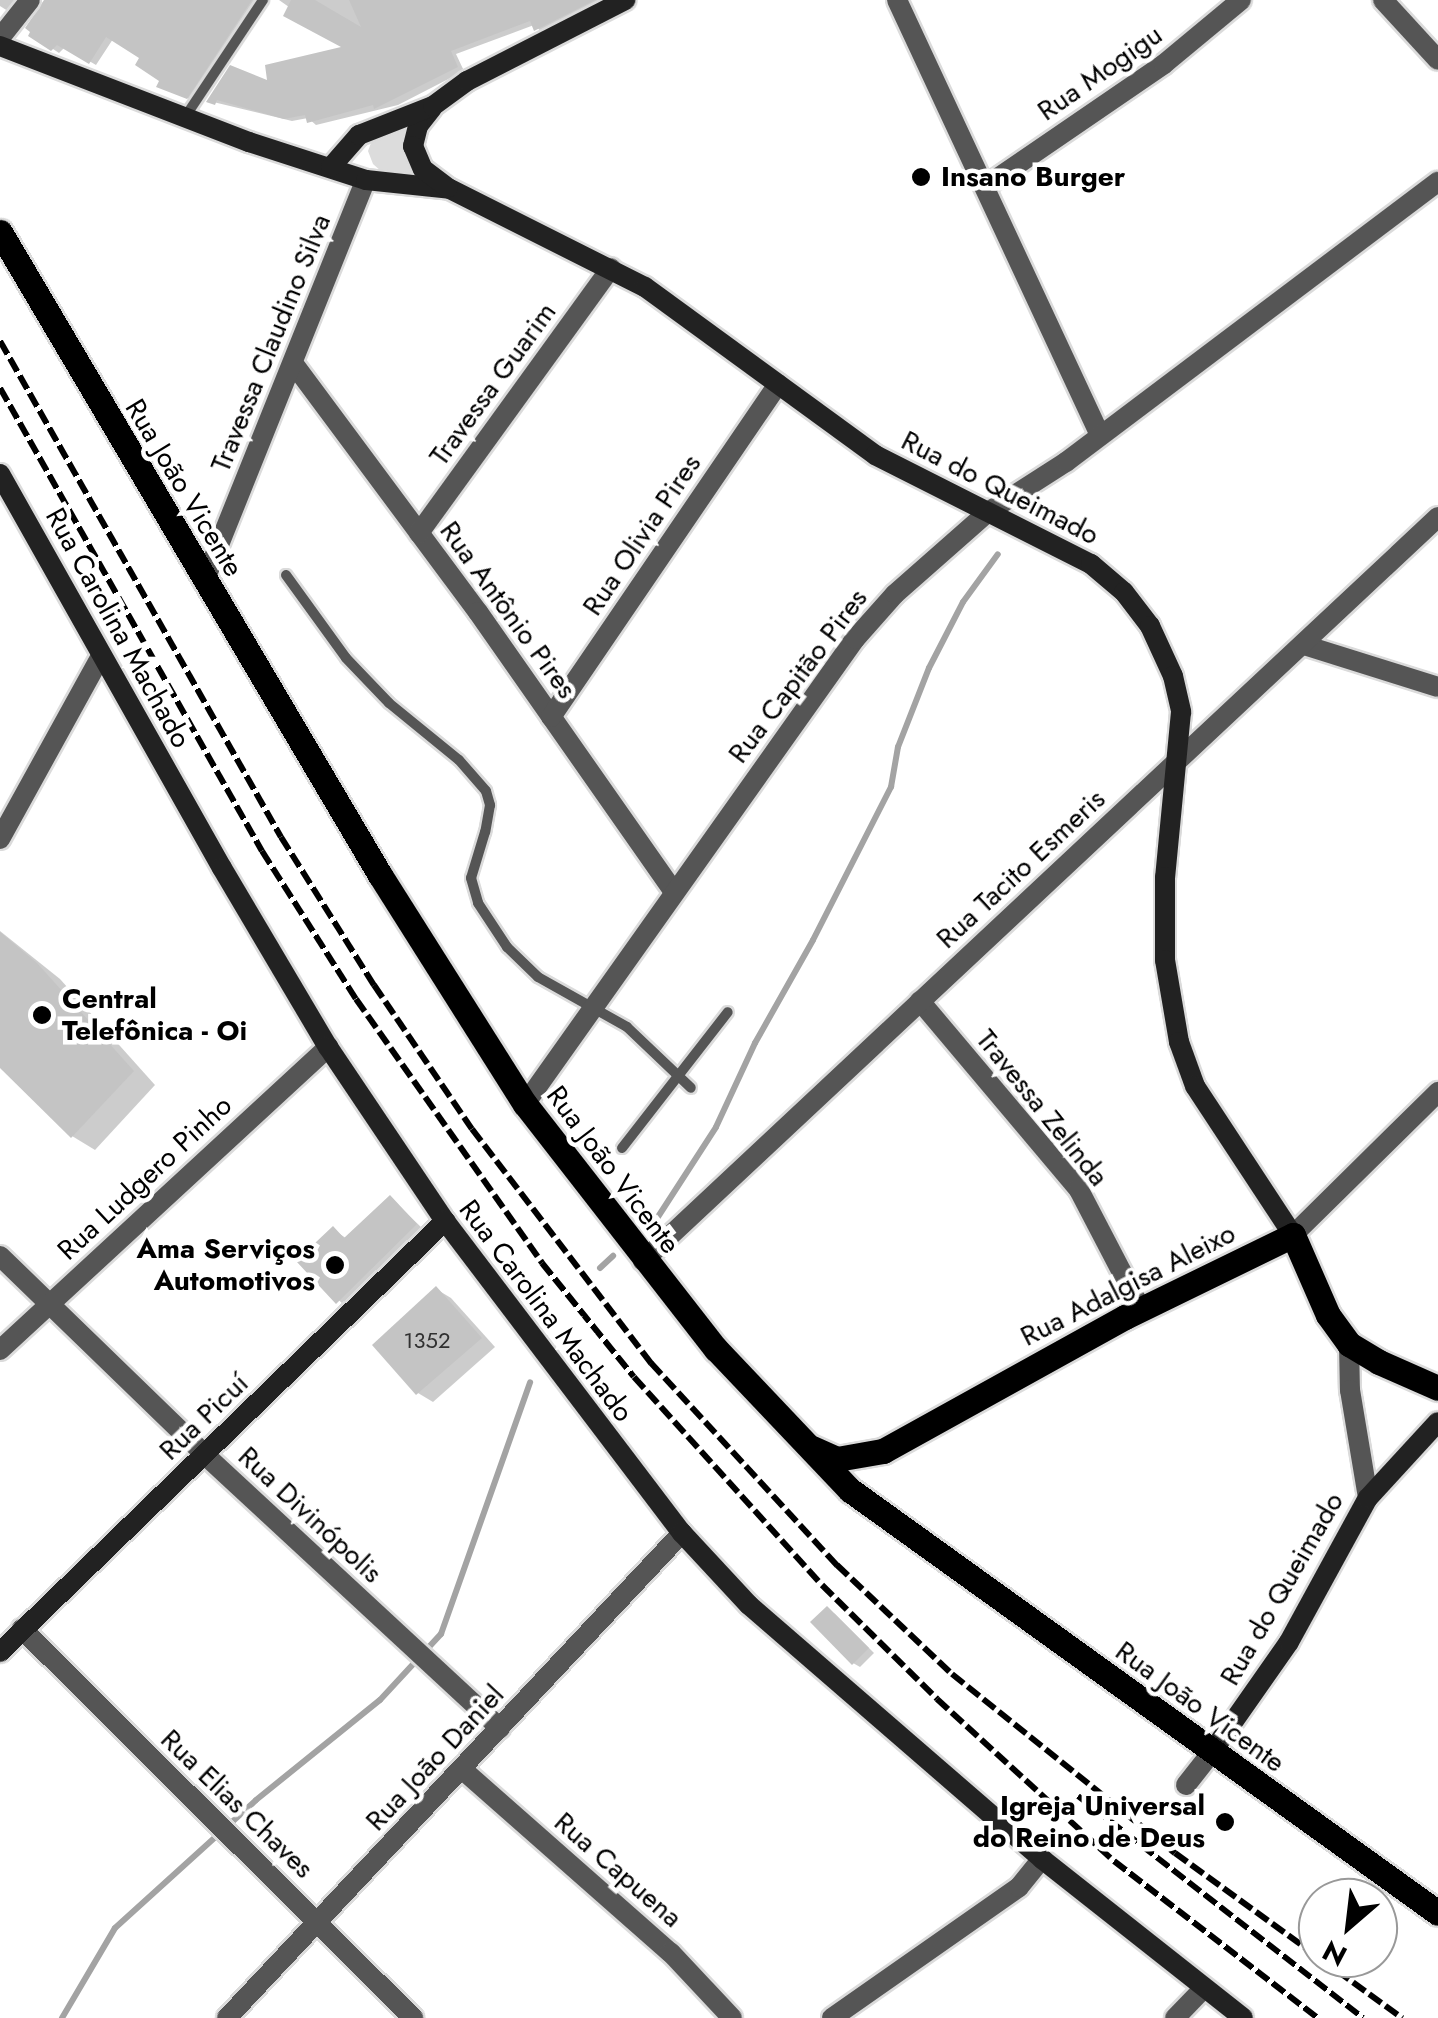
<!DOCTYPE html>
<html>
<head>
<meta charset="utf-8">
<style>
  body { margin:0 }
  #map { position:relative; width:1438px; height:2018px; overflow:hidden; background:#fff; font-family:Jost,sans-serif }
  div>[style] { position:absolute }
  .green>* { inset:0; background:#dcdcdc }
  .shadow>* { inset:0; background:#0003 }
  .stream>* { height:6px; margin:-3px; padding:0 3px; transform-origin:3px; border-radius:3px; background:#a3a3a3 }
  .building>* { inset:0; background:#c4c4c4 }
  .roads { filter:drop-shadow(2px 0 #dbdbdb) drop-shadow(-2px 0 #dbdbdb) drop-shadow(0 2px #dbdbdb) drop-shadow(0 -2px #dbdbdb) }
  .lane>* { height:10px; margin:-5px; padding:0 5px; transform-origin:5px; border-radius:5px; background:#555 }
  .street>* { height:20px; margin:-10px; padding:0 10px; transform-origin:10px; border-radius:10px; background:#555 }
  .secondary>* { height:20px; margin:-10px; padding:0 10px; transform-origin:10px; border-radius:10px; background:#222 }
  .primary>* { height:25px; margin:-12.5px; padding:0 12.5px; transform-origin:12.5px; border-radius:12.5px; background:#000 }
  .rail>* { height:6px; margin-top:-3px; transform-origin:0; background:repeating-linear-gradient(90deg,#000 0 15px,transparent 0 20px) }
  .dots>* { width:28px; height:28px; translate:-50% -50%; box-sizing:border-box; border:5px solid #fff; border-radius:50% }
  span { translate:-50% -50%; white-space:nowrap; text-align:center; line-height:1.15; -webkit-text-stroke:9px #fff; paint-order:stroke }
  .number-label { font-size:22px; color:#313131 }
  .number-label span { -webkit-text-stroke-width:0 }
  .street-label { font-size:28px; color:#000 }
  .poi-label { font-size:28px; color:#000; font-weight:700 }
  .left { translate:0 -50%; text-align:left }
  .right { translate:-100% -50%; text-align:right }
  .north { position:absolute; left:1298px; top:1878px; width:100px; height:100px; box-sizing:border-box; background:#fff; border:2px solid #999; border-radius:50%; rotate:208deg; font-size:28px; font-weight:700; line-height:40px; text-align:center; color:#000 }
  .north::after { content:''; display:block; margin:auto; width:35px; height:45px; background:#000; clip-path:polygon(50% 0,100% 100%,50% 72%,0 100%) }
</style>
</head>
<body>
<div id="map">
  <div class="green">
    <div style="clip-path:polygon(403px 122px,414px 181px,382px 172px,373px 164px,368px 151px,374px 135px)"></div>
  </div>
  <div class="shadow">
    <div style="clip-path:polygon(0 0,22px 0,11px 13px,0 6px)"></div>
    <div style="clip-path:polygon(46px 0,261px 0,194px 101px,166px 90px,143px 57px,113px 39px,96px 65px,65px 47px,59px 53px,32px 35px)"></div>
    <div style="clip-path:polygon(279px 0,604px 0,543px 33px,534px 25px,456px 54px,464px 71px,398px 105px,316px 125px,308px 118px,292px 121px,209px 101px,270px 84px,347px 48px)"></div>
    <div style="clip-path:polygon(0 931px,60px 979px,155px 1085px,95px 1150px,72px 1136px,0 1064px)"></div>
    <div style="clip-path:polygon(391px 1198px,423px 1229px,346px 1307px,299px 1262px,333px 1229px,347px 1239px)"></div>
    <div style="clip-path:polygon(436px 1289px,451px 1298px,495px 1347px,433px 1402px,418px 1393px)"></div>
    <div style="clip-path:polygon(834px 1613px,874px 1653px,860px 1667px,853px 1663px)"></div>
  </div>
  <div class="stream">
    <div style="left:654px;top:1223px;width:114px;rotate:-57.1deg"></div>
    <div style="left:716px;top:1127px;width:93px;rotate:-65.1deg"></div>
    <div style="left:755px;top:1043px;width:118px;rotate:-60.6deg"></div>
    <div style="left:813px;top:940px;width:172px;rotate:-63deg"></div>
    <div style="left:891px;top:787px;width:41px;rotate:-80.1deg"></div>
    <div style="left:898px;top:747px;width:85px;rotate:-68.6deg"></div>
    <div style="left:929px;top:668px;width:74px;rotate:-62.7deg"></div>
    <div style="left:963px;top:602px;width:59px;rotate:-53.9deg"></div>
    <div style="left:600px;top:1268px;width:18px;rotate:-43deg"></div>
    <div style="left:62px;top:2018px;width:104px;rotate:-59.5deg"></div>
    <div style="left:115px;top:1928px;width:190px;rotate:-42.2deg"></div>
    <div style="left:256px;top:1800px;width:159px;rotate:-38.9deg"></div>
    <div style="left:380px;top:1700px;width:90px;rotate:-47.3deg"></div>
    <div style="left:441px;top:1634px;width:267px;rotate:-70.5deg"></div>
  </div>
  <div class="building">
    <div style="clip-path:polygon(44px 0,252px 0,187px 99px,156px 87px,159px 81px,135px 65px,139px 58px,106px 37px,89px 64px,57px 45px,51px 51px,28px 36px,30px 32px,25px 28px)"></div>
    <div style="clip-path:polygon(291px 0,315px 0,361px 27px,349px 0,595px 0,534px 31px,530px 21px,451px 51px,458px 67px,374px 109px,373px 105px,307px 123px,305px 115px,284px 119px,217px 100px,215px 105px,206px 102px,230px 65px,267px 80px,265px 65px,341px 47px,283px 16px)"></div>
    <div style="clip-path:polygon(0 932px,37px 963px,134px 1071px,71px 1138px,0 1068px)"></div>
    <div style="clip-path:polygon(390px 1195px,417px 1224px,336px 1304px,296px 1261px,333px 1226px,344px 1238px)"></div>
    <div style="clip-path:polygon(436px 1286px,482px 1338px,416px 1395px,372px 1345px)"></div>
    <div style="clip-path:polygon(827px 1606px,869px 1648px,852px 1665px,810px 1622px)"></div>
  </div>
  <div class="roads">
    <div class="lane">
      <div style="left:185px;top:117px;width:141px;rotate:-56.3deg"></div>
      <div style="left:286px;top:575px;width:102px;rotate:54.1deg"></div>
      <div style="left:346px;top:658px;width:62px;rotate:46.3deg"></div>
      <div style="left:389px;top:703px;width:90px;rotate:39.2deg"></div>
      <div style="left:459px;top:760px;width:41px;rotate:48.9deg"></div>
      <div style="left:486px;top:791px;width:15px;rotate:74deg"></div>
      <div style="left:490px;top:805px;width:27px;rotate:100deg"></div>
      <div style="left:485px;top:832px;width:48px;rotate:106.9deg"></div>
      <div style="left:471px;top:878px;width:26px;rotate:74deg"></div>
      <div style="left:478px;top:903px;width:53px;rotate:56.6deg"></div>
      <div style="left:507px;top:947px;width:43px;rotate:44.1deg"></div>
      <div style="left:538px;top:977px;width:102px;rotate:29.3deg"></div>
      <div style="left:627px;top:1027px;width:88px;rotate:43.6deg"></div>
      <div style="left:622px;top:1148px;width:172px;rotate:-52.1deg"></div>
    </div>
    <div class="street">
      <div style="left:897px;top:0;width:480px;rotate:65deg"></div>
      <div style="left:1383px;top:0;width:81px;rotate:47.5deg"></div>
      <div style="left:0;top:38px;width:48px;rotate:-51.7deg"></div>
      <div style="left:986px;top:186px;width:216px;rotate:-34.4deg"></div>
      <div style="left:1164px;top:64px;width:100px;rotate:-39.7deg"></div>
      <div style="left:293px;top:363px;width:310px;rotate:53.4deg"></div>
      <div style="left:478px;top:612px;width:342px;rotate:55deg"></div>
      <div style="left:419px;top:533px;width:327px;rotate:-54.1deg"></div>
      <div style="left:204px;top:582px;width:433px;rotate:-68.1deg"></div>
      <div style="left:1304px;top:645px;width:140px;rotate:17.4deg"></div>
      <div style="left:551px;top:717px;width:403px;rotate:-55.7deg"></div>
      <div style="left:0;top:839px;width:209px;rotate:-61.1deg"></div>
      <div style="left:920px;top:1001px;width:247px;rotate:49.9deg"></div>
      <div style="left:1079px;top:1190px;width:134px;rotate:62.5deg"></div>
      <div style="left:525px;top:1104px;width:570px;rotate:-54.64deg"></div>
      <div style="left:855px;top:639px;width:60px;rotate:-48.4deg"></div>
      <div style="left:895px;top:594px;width:124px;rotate:-41.4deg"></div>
      <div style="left:988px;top:512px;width:93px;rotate:-32.7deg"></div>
      <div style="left:1066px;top:462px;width:466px;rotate:-37deg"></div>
      <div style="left:1293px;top:1235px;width:204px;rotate:-44.6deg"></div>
      <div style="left:0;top:1256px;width:286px;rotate:44.1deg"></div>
      <div style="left:205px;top:1455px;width:402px;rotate:42.8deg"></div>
      <div style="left:643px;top:1261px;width:1089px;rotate:-43.1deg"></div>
      <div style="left:1349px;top:1344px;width:46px;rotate:88.8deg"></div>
      <div style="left:1350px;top:1390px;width:109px;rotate:80.5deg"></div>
      <div style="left:0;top:1350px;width:447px;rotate:-42.7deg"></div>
      <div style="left:22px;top:1629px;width:552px;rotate:44.85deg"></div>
      <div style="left:462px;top:1769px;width:278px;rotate:41.4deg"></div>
      <div style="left:671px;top:1953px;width:89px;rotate:46.8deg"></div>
      <div style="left:1186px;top:1785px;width:42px;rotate:-51.8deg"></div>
      <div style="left:227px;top:2018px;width:665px;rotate:-46.83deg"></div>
      <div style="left:832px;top:2018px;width:228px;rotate:-35deg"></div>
      <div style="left:1019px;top:1887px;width:36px;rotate:-51deg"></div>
      <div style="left:1175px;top:2018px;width:42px;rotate:-46deg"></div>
    </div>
    <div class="secondary">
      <div style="left:0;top:46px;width:267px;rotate:21.1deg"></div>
      <div style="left:249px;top:142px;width:123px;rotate:18deg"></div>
      <div style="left:366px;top:180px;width:84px;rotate:6.1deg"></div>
      <div style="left:450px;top:189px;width:218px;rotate:26.7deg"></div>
      <div style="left:645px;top:287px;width:285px;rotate:36.1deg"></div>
      <div style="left:875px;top:455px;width:242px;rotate:26.8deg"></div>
      <div style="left:1091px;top:564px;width:43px;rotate:40.3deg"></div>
      <div style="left:1124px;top:592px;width:43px;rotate:52.6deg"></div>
      <div style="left:1150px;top:626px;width:55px;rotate:65.3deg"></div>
      <div style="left:1173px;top:676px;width:37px;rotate:77deg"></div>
      <div style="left:1181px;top:712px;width:166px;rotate:95.5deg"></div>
      <div style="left:1165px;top:877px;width:83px;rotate:90deg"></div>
      <div style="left:1165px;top:960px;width:83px;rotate:80.3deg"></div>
      <div style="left:1179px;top:1042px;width:47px;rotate:70deg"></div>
      <div style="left:1195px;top:1086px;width:178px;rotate:56.7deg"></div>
      <div style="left:432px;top:108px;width:23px;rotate:128deg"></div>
      <div style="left:418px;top:126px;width:21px;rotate:104deg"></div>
      <div style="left:413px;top:146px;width:25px;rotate:67deg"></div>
      <div style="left:423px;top:169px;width:31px;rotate:37deg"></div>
      <div style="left:331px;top:167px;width:43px;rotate:-48.8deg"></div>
      <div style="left:359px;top:135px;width:79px;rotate:-21.4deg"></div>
      <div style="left:433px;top:106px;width:42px;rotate:-36.3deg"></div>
      <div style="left:467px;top:81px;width:178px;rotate:-27.1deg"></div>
      <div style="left:0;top:474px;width:452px;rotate:60.6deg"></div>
      <div style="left:222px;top:868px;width:208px;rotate:59.4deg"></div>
      <div style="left:328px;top:1047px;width:210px;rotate:56.1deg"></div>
      <div style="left:445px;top:1221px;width:392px;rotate:52.8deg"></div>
      <div style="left:682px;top:1533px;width:98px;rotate:47.1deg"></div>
      <div style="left:749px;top:1605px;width:388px;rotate:40.9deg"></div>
      <div style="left:1042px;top:1859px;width:256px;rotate:38.3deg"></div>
      <div style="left:0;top:1652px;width:620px;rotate:-44.08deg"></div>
      <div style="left:1212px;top:1752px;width:134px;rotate:-55deg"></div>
      <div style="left:1289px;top:1642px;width:164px;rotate:-61.3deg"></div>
      <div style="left:1368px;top:1498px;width:103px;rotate:-47.4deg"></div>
    </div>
    <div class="primary">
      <div style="left:0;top:232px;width:747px;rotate:59.42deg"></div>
      <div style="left:380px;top:875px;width:271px;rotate:57.7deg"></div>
      <div style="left:525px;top:1104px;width:311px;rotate:52.1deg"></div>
      <div style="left:716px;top:1349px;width:195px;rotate:46.5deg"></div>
      <div style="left:850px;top:1490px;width:724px;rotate:35.73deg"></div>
      <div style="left:812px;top:1448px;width:27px;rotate:24deg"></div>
      <div style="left:837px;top:1459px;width:47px;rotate:-9.9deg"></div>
      <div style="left:883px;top:1451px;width:277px;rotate:-29deg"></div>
      <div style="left:1125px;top:1317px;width:187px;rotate:-26deg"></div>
      <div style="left:1293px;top:1235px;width:87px;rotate:66.4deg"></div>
      <div style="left:1328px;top:1315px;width:36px;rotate:54deg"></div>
      <div style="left:1349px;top:1344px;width:35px;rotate:31deg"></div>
      <div style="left:1379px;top:1362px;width:64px;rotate:23.8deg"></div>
    </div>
  </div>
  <div class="rail">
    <div style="left:0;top:341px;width:570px;rotate:60.47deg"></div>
    <div style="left:281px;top:837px;width:175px;rotate:57.9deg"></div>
    <div style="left:374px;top:985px;width:174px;rotate:55.8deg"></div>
    <div style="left:472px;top:1129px;width:295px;rotate:52.6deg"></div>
    <div style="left:651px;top:1363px;width:275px;rotate:47.4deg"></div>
    <div style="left:837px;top:1565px;width:158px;rotate:43.5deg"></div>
    <div style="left:952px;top:1674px;width:286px;rotate:38.8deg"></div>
    <div style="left:1175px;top:1853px;width:281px;rotate:36deg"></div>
    <div style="left:0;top:388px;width:532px;rotate:60.5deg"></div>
    <div style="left:262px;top:851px;width:175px;rotate:57.6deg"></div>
    <div style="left:356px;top:999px;width:323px;rotate:54.8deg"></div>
    <div style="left:542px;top:1263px;width:146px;rotate:51.1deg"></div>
    <div style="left:634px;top:1377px;width:280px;rotate:47.9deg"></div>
    <div style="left:822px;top:1585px;width:162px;rotate:44.7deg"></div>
    <div style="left:937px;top:1699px;width:240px;rotate:42.5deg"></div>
    <div style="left:1114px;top:1861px;width:257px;rotate:37.6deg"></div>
    <div style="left:1078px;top:1796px;width:361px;rotate:37.9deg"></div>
  </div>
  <div class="dots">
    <div style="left:921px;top:177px;background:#000"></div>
    <div style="left:42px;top:1015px;background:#000"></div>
    <div style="left:335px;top:1265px;background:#000"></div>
    <div style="left:1225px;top:1822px;background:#000"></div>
  </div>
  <div class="number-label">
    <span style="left:427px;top:1341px">1352</span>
  </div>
  <div class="street-label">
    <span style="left:1100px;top:73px;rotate:-35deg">Rua Mogigu</span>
    <span style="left:271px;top:343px;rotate:-68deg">Travessa Claudino Silva</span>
    <span style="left:493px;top:384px;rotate:-54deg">Travessa Guarim</span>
    <span style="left:184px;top:488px;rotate:59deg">Rua João Vicente</span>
    <span style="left:1000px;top:488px;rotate:27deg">Rua do Queimado</span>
    <span style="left:642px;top:535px;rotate:-56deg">Rua Olivia Pires</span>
    <span style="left:508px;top:610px;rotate:54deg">Rua Antônio Pires</span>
    <span style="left:118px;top:628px;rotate:61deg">Rua Carolina Machado</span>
    <span style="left:798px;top:676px;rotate:-53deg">Rua Capitão Pires</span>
    <span style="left:1021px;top:869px;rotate:-43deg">Rua Tacito Esmeris</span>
    <span style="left:1042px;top:1108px;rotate:51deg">Travessa Zelinda</span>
    <span style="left:613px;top:1170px;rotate:53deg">Rua João Vicente</span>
    <span style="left:145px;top:1178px;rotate:-43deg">Rua Ludgero Pinho</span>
    <span style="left:1128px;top:1285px;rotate:-27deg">Rua Adalgisa Aleixo</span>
    <span style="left:546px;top:1311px;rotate:53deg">Rua Carolina Machado</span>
    <span style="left:204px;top:1417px;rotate:-44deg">Rua Picuí</span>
    <span style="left:310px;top:1515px;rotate:43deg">Rua Divinópolis</span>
    <span style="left:1282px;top:1589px;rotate:-60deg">Rua do Queimado</span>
    <span style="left:1200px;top:1707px;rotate:36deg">Rua João Vicente</span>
    <span style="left:435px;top:1758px;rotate:-47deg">Rua João Daniel</span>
    <span style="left:237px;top:1804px;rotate:44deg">Rua Elias Chaves</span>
    <span style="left:618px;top:1870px;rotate:41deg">Rua Capuena</span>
  </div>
  <div class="poi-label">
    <span class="left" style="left:941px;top:177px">Insano Burger</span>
    <span class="left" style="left:62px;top:1015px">Central<br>Telefônica - Oi</span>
    <span class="right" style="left:315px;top:1265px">Ama Serviços<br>Automotivos</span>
    <span class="right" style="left:1205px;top:1822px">Igreja Universal<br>do Reino de Deus</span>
  </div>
  <div class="north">N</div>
</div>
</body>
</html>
